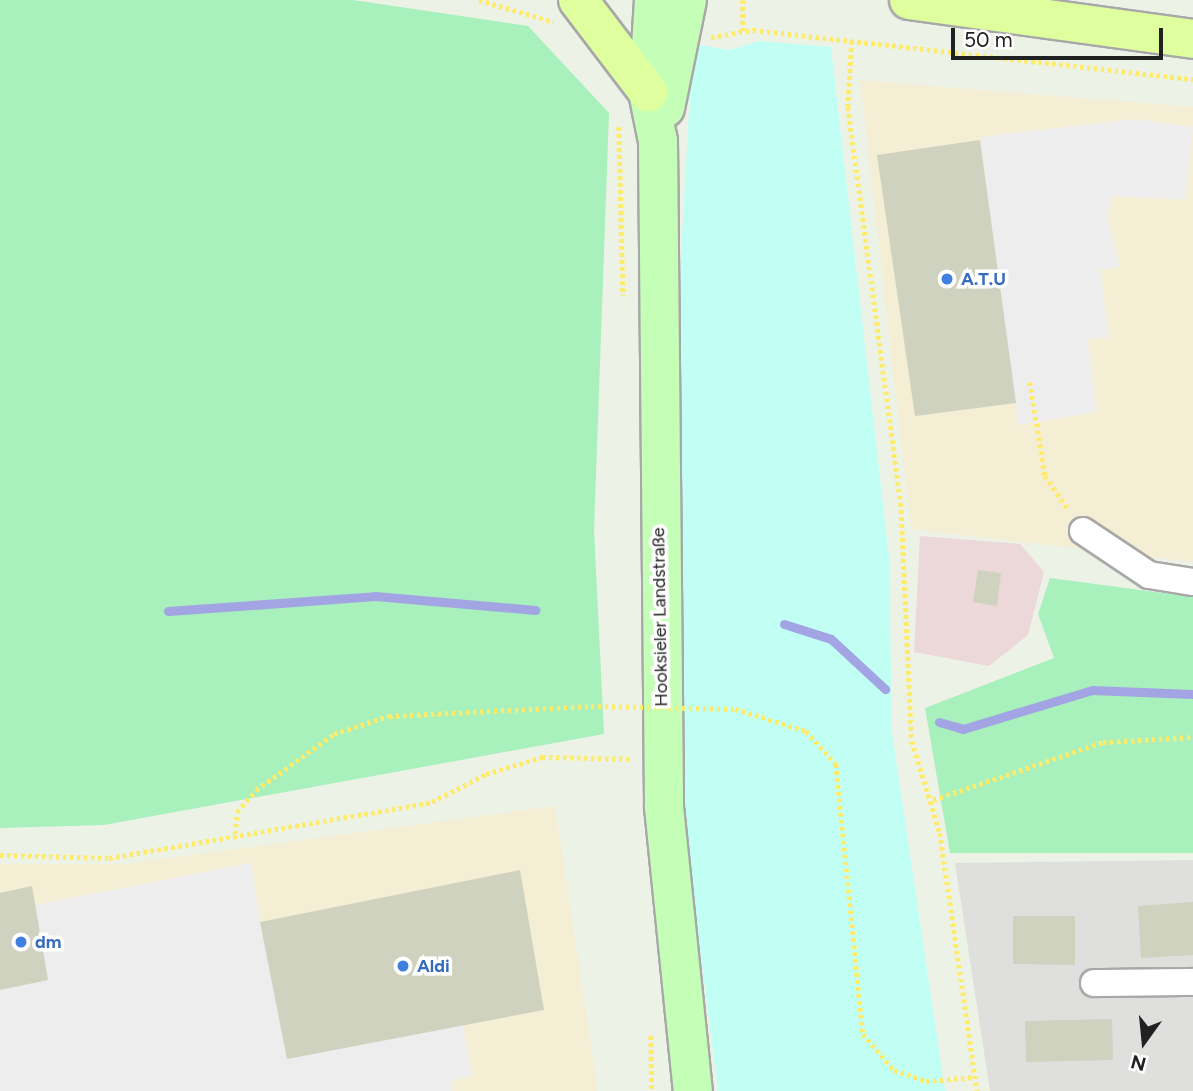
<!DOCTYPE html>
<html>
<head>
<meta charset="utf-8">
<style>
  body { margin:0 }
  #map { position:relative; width:1193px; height:1091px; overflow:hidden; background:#edf2e7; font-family:Figtree,sans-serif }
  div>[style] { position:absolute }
  .residential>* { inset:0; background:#dfdfde }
  .commercial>* { inset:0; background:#f4eed5 }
  .industrial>* { inset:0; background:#ecd8d9 }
  .grass>* { inset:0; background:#a8f0bc }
  .park>* { inset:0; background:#c1fff5 }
  .parking>* { inset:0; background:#ededed }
  .stream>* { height:9px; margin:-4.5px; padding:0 4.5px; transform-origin:4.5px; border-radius:4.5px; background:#a3a4e3 }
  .building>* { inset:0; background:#cfd2bf }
  .path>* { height:4.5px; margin-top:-2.25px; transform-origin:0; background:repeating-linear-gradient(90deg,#ffeb6a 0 3.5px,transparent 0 7px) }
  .roads { filter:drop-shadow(2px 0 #a8a8a8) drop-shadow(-2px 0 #a8a8a8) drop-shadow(0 2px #a8a8a8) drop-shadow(0 -2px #a8a8a8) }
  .street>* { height:26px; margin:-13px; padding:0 13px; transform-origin:13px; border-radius:13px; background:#fff }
  .secondary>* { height:38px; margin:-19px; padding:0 19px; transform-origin:19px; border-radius:19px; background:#c5ffb7 }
  .primary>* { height:38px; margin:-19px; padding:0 19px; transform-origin:19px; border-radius:19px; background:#dfff9e }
  .path-bridge>* { height:4.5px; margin-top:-2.25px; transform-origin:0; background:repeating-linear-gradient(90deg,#ffeb6a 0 3.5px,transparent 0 7px) }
  .dots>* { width:19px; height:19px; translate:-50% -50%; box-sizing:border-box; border:4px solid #fff; border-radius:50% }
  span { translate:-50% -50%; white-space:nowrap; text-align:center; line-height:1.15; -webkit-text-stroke:7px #fff; paint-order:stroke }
  .shop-label { font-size:18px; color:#366cbe; font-weight:700 }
  .left { translate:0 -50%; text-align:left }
  .street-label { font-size:18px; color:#212121 }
  .north { position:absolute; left:1109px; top:1007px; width:70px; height:70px; -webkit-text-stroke:5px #fff; paint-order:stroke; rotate:195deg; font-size:19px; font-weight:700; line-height:28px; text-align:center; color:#212121 }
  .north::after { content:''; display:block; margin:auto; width:24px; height:32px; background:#212121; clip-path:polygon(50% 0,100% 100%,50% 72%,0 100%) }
  .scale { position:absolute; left:951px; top:28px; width:212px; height:32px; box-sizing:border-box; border:4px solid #212121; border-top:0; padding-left:9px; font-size:21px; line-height:24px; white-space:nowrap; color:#212121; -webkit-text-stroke:5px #fff; paint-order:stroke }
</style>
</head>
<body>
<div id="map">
  <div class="residential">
    <div style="clip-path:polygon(1193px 860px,1193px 1091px,990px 1091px,955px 863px)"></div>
  </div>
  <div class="commercial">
    <div style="clip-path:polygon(860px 80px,1193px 107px,1193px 562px,911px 529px)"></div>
    <div style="clip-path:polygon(555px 806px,598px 1091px,0 1091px,0 864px,124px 864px)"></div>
  </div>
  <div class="industrial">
    <div style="clip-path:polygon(920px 536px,1020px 544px,1044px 572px,1028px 635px,989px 666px,914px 652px)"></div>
  </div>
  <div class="grass">
    <div style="clip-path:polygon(0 0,353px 0,528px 26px,609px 113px,594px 530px,604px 734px,104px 825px,0 828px)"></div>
    <div style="clip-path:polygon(1050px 578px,1193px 597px,1193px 853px,950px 853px,925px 708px,1054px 658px,1038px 614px)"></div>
  </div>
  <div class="park">
    <div style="clip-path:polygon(760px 41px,831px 47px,889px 557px,892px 733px,945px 1091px,718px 1091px,679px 783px,676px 350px,690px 90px,699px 45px,729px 50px)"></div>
  </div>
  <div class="parking">
    <div style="clip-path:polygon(1135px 119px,1193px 127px,1185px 200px,1113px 196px,1107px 218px,1120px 267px,1100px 270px,1109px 337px,1088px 339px,1096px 412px,1018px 425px,980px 137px)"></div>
    <div style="clip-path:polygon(251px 863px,260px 922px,463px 1025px,472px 1076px,451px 1081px,452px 1091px,0 1091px,0 990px,48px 980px,35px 905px)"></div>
  </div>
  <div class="stream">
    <div style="left:168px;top:611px;width:208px;rotate:-4.1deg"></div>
    <div style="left:375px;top:596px;width:161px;rotate:5deg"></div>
    <div style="left:784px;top:624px;width:49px;rotate:17.7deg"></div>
    <div style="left:831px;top:639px;width:74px;rotate:42.8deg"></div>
    <div style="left:939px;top:722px;width:25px;rotate:16deg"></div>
    <div style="left:963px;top:729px;width:135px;rotate:-16.8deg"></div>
    <div style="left:1092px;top:690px;width:101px;rotate:2.3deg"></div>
  </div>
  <div class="building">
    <div style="clip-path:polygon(980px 140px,1016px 403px,915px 416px,877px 155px)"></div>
    <div style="clip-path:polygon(978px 570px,1001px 573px,997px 606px,973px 602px)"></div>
    <div style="clip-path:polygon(520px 870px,544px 1010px,287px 1059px,260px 922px)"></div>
    <div style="clip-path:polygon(32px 886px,48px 980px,0 990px,0 893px)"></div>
    <div style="clip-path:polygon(1193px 902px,1193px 955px,1141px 958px,1138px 906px)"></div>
    <div style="clip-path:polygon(1013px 916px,1075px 916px,1075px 965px,1013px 964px)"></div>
    <div style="clip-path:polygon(1112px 1019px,1113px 1060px,1026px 1062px,1025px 1021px)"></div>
  </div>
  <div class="path">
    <div style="left:479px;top:0;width:78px;rotate:16.3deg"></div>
    <div style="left:743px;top:0;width:31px;rotate:90deg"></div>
    <div style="left:711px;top:37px;width:43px;rotate:-9.5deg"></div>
    <div style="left:753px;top:30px;width:443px;rotate:6.4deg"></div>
    <div style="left:852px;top:41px;width:66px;rotate:93.5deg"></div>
    <div style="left:848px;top:107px;width:400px;rotate:82.4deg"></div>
    <div style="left:901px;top:503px;width:238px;rotate:87.4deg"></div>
    <div style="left:912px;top:741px;width:96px;rotate:73.1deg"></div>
    <div style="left:940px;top:833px;width:261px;rotate:81.8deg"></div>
    <div style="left:619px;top:127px;width:169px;rotate:88.6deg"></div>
    <div style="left:1030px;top:382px;width:95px;rotate:80.9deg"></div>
    <div style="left:1045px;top:476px;width:40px;rotate:55.1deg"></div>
    <div style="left:735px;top:709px;width:74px;rotate:17.2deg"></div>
    <div style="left:806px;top:731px;width:45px;rotate:47.7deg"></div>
    <div style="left:836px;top:764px;width:271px;rotate:84.3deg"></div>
    <div style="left:863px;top:1034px;width:48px;rotate:49.3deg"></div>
    <div style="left:894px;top:1070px;width:34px;rotate:19deg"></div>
    <div style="left:926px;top:1081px;width:49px;rotate:-4.7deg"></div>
    <div style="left:933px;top:800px;width:180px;rotate:-18.8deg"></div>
    <div style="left:1103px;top:742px;width:90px;rotate:-3.2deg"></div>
    <div style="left:235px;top:834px;width:22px;rotate:-85deg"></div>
    <div style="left:237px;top:812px;width:29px;rotate:-49deg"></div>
    <div style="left:256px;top:790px;width:96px;rotate:-35.7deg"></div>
    <div style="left:334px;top:734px;width:58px;rotate:-18.1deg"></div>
    <div style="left:389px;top:716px;width:202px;rotate:-2.8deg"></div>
    <div style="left:0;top:855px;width:109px;rotate:1.6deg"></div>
    <div style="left:109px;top:858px;width:328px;rotate:-9.8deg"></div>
    <div style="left:432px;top:802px;width:61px;rotate:-27.4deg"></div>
    <div style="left:486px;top:774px;width:59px;rotate:-16.9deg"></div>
    <div style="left:542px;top:757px;width:88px;rotate:1.3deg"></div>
    <div style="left:651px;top:1036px;width:55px;rotate:89deg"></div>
  </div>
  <div class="roads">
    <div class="street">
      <div style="left:1083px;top:531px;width:79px;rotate:33.7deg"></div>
      <div style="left:1149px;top:575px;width:45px;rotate:9deg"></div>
      <div style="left:1094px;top:983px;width:99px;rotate:-0.6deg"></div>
    </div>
    <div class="secondary">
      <div style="left:654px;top:0;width:92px;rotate:93.7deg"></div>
      <div style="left:648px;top:92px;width:50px;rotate:78.5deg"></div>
      <div style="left:658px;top:141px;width:666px;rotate:89.48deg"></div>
      <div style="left:664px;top:807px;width:285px;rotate:84.2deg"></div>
      <div style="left:665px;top:108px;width:110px;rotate:-78.5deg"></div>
    </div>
    <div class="primary">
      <div style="left:578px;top:0;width:116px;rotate:52.7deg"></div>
      <div style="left:909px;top:0;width:287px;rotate:7.8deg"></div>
    </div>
  </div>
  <div class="path-bridge">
    <div style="left:591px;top:706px;width:144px;rotate:1.2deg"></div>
  </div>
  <div class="dots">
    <div style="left:947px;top:279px;background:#3f7fe0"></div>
    <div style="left:21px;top:942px;background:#3f7fe0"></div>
    <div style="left:403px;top:966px;background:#3f7fe0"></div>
  </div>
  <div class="shop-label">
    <span class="left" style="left:961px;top:279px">A.T.U</span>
    <span class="left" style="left:35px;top:942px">dm</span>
    <span class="left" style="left:417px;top:966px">Aldi</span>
  </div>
  <div class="street-label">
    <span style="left:660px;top:617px;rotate:-91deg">Hooksieler Landstraße</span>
  </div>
  <div class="north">N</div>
  <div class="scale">50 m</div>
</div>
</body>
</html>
